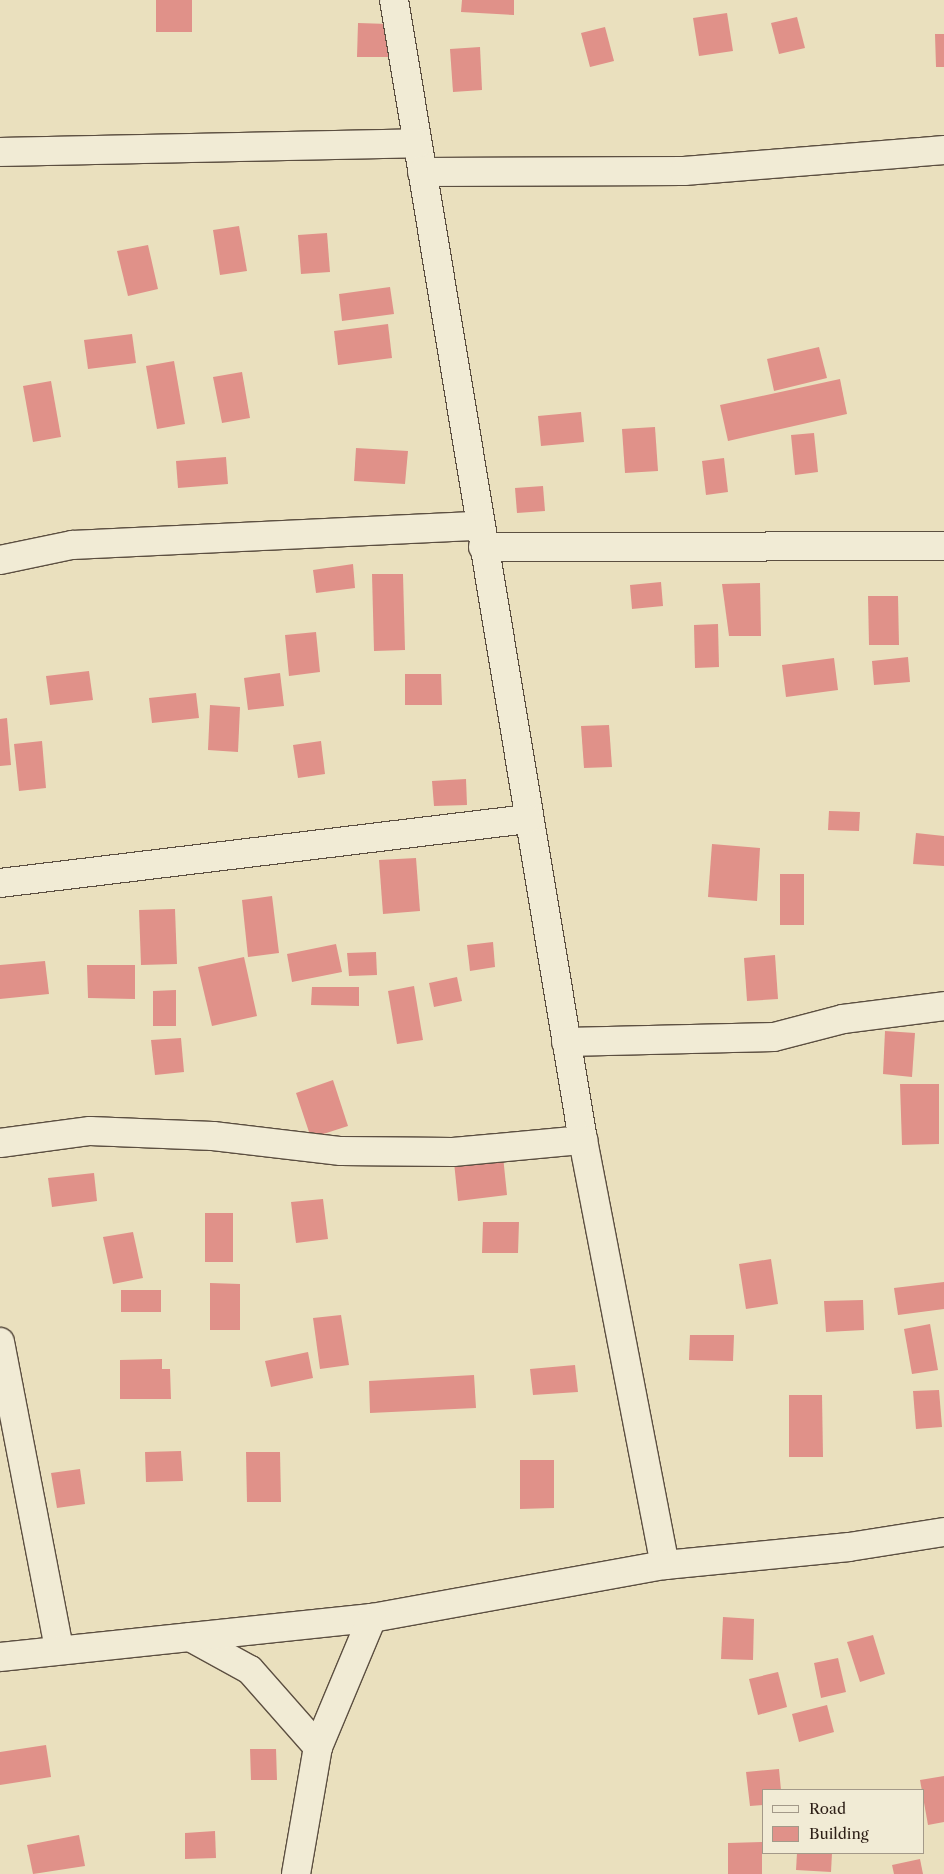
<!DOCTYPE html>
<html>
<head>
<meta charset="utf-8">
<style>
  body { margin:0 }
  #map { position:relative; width:944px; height:1874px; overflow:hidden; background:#eae0be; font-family:"Libre Caslon Text",serif }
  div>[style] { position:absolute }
  .building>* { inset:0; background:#e09189 }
  .roads { filter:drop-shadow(1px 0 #5c4f41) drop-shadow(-1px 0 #5c4f41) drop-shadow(0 1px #5c4f41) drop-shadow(0 -1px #5c4f41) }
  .minor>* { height:28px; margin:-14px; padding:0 14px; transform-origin:14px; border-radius:14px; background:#f1ebd5 }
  span { translate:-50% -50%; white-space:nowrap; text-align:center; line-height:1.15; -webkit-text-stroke:4px #f1ebd5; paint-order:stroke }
  .legend { position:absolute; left:762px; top:1789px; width:162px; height:65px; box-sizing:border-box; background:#f1ebd5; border:1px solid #a39989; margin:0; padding:6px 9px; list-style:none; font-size:15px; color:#2d1f17 }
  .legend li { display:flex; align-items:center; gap:10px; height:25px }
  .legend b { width:25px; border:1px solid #a39989 }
</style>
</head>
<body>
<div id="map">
  <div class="building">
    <div style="clip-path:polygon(156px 0,192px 0,192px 32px,156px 32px)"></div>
    <div style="clip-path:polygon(462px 0,514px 0,514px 15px,461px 12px)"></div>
    <div style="clip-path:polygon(727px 13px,733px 51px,699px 56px,693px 18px)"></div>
    <div style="clip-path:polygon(797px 17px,805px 48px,779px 54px,771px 23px)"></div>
    <div style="clip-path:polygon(358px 23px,388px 24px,388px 57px,357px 57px)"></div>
    <div style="clip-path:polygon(605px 27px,614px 61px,590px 67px,581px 33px)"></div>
    <div style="clip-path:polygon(935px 34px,944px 34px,944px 67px,936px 67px)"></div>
    <div style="clip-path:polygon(480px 47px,482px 90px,453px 92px,450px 49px)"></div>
    <div style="clip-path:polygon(239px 226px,247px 271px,220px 275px,213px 230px)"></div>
    <div style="clip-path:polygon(327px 233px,330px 272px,301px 274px,298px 235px)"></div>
    <div style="clip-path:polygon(148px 245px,158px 289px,128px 296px,117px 251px)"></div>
    <div style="clip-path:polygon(390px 287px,394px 314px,342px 321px,339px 294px)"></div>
    <div style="clip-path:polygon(388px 324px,392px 358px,338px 365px,334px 331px)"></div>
    <div style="clip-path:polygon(132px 334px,136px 363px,88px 369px,84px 340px)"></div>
    <div style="clip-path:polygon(819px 347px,827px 378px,774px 391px,767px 359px)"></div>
    <div style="clip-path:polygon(174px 361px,185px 424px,157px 429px,146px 366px)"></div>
    <div style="clip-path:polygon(242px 372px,250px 418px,222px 423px,213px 377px)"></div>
    <div style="clip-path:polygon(840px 379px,847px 414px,728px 441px,720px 405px)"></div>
    <div style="clip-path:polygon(51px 381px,61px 437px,33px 442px,23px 386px)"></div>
    <div style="clip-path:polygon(581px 412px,584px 442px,541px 446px,538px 416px)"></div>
    <div style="clip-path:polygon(655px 427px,658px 471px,625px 473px,622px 429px)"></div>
    <div style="clip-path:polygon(814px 433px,818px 472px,795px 475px,791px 435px)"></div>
    <div style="clip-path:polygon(356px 448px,408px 451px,405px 484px,354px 481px)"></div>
    <div style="clip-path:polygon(226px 457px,228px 484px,178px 488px,176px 461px)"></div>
    <div style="clip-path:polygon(724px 458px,728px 492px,706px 495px,702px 461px)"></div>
    <div style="clip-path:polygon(543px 486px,545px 511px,517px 513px,515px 488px)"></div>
    <div style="clip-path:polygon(353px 564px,355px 588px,316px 593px,313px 570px)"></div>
    <div style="clip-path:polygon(372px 574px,403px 574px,405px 650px,374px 651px)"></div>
    <div style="clip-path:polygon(661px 582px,663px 606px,632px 609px,630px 585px)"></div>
    <div style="clip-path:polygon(760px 583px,761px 636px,729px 636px,722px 584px)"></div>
    <div style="clip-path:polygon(868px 596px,898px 596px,899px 645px,869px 645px)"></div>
    <div style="clip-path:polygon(718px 624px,719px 667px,695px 668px,694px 625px)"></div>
    <div style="clip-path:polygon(316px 632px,320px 672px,289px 676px,285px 635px)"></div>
    <div style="clip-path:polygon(908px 657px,910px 682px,874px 685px,872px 661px)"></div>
    <div style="clip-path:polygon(834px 658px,838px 690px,786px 697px,782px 665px)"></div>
    <div style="clip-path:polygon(89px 671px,93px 700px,50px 705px,46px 676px)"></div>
    <div style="clip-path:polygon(280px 673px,284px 706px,248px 710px,244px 678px)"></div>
    <div style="clip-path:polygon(405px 674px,441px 674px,442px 705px,405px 705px)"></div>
    <div style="clip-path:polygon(196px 693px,199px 718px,152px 723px,149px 698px)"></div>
    <div style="clip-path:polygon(210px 705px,240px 707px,238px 752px,208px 750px)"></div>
    <div style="clip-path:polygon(7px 718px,11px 765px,0 766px,0 719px)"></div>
    <div style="clip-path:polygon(609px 725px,612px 767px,584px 768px,581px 726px)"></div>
    <div style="clip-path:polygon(42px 741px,46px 788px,19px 791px,14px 744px)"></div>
    <div style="clip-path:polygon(321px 741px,325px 774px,298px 778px,293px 745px)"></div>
    <div style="clip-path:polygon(466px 779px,467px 805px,434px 806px,432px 781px)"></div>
    <div style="clip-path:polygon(829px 811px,860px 812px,859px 831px,828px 830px)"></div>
    <div style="clip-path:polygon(916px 833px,944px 836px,944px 866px,913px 864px)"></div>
    <div style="clip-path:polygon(712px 844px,760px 848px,757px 901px,708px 897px)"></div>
    <div style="clip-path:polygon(416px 858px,420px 911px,383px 914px,379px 860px)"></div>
    <div style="clip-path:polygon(780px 874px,804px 874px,804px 925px,780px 925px)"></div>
    <div style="clip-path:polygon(272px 896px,279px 953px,248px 957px,242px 900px)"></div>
    <div style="clip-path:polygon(175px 909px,177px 964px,141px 965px,139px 910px)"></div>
    <div style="clip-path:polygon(493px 942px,495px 967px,470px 971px,467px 945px)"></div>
    <div style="clip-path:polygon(336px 944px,342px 972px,292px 982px,287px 954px)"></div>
    <div style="clip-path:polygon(376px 952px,377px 975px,349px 976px,347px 953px)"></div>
    <div style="clip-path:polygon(775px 955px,778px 999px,747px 1001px,744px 958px)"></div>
    <div style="clip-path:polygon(244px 957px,257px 1016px,212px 1026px,198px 967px)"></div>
    <div style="clip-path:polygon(45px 961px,49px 994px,0 999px,0 965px)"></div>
    <div style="clip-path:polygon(87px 965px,135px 965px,135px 999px,88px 998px)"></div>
    <div style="clip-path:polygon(457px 977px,462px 1001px,434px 1007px,429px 983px)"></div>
    <div style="clip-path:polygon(414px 986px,423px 1040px,397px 1044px,388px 991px)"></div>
    <div style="clip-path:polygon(312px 987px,359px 987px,359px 1006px,311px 1005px)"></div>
    <div style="clip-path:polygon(176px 990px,176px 1026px,153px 1026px,153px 991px)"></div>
    <div style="clip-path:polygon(885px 1031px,915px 1033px,912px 1077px,883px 1074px)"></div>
    <div style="clip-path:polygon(181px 1038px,184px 1072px,155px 1075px,151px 1040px)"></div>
    <div style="clip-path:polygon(333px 1080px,348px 1126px,311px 1138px,296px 1093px)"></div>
    <div style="clip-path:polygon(900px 1084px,939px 1084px,939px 1144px,902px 1145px)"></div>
    <div style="clip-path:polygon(503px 1156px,507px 1195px,458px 1201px,454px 1162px)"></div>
    <div style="clip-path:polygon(94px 1173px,97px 1201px,52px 1207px,48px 1178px)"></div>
    <div style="clip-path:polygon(323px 1199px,328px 1239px,296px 1243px,291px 1202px)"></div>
    <div style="clip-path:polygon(205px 1213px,233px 1213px,233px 1262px,205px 1262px)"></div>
    <div style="clip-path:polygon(483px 1222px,519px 1222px,518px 1253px,482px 1253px)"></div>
    <div style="clip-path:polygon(133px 1232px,143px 1278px,113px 1284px,103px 1237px)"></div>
    <div style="clip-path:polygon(771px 1259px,778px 1304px,746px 1309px,739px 1264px)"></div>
    <div style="clip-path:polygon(944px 1282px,944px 1309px,898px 1315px,894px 1288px)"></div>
    <div style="clip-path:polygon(210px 1283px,240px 1284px,240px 1330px,210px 1330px)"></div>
    <div style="clip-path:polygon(121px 1290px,161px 1290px,161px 1312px,121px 1312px)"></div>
    <div style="clip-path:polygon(863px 1300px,864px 1330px,826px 1332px,824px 1301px)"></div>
    <div style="clip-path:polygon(341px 1315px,349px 1365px,320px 1369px,313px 1318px)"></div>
    <div style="clip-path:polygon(930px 1324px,938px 1370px,912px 1374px,904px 1329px)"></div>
    <div style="clip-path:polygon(690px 1335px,734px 1335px,733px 1361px,689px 1360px)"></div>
    <div style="clip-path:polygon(308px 1352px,313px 1378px,271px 1387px,265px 1361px)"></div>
    <div style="clip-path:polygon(162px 1359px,162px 1369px,170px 1369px,171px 1399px,120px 1399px,120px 1360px)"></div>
    <div style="clip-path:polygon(575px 1365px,578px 1392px,533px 1395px,530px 1369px)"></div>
    <div style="clip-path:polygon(474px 1375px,476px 1408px,370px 1413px,369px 1381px)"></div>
    <div style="clip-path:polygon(939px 1390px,942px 1427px,916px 1429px,913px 1391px)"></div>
    <div style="clip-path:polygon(789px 1395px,822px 1395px,823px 1457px,789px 1457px)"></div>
    <div style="clip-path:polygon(181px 1451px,183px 1481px,146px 1482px,145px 1452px)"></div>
    <div style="clip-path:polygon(246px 1452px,280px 1452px,281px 1502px,247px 1502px)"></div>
    <div style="clip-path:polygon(520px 1460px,554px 1460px,554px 1508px,520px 1509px)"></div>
    <div style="clip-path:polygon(80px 1469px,85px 1504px,57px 1508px,51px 1473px)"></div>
    <div style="clip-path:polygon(723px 1617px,754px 1619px,753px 1660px,721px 1659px)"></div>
    <div style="clip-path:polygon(873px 1635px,885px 1674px,860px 1682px,847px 1642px)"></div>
    <div style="clip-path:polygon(838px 1658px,846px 1692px,821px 1698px,814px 1663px)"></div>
    <div style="clip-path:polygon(778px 1672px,787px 1707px,758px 1715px,749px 1679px)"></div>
    <div style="clip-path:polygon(827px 1705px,834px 1732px,799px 1742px,792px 1714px)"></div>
    <div style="clip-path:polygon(46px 1745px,51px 1777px,0 1785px,0 1752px)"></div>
    <div style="clip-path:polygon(250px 1749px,276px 1749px,277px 1780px,251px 1780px)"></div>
    <div style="clip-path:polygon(779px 1769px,781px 1790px,763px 1790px,763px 1805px,750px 1806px,746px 1772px)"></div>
    <div style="clip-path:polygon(944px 1776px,944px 1822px,928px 1825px,920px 1780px)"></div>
    <div style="clip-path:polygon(215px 1831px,216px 1858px,185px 1859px,185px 1833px)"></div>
    <div style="clip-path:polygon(79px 1835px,85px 1866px,33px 1874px,27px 1845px)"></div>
    <div style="clip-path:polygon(762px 1842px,762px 1874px,728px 1874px,728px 1843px)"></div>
    <div style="clip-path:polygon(797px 1853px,832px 1853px,831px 1872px,796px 1870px)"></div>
    <div style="clip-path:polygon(920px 1859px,923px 1874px,894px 1874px,892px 1865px)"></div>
  </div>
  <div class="roads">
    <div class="minor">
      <div style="left:394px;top:0;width:1156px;rotate:80.59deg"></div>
      <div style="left:583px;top:1140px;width:433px;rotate:79.1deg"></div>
      <div style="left:0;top:152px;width:417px;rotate:-1.2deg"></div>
      <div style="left:422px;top:172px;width:262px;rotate:-0.2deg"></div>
      <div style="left:684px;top:171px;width:261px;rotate:-4.6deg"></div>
      <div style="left:483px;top:547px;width:461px;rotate:-0.1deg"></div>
      <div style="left:0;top:560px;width:74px;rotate:-11.8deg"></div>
      <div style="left:72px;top:545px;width:407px;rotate:-2.7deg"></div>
      <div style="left:0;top:883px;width:531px;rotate:-6.92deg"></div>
      <div style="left:566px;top:1042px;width:208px;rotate:-1.4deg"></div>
      <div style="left:774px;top:1037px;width:71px;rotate:-14.6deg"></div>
      <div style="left:843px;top:1019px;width:102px;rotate:-7.3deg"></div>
      <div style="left:0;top:1143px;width:91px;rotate:-7.6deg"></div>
      <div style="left:90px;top:1131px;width:123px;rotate:2.3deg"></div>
      <div style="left:213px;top:1136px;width:129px;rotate:6.7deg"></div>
      <div style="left:341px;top:1151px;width:112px;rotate:0.5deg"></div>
      <div style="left:453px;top:1152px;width:131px;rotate:-5.3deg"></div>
      <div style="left:0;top:1342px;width:313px;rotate:79.1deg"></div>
      <div style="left:190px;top:1637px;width:68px;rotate:28.8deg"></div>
      <div style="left:250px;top:1670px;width:103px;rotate:48.6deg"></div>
      <div style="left:0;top:1657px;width:374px;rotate:-6deg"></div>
      <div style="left:372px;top:1618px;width:298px;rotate:-10.3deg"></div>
      <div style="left:665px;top:1565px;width:185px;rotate:-5.6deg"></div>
      <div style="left:849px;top:1547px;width:96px;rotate:-9deg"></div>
      <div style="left:296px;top:1874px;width:129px;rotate:-80.2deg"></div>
      <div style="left:318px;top:1747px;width:140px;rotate:-67.3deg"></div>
    </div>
  </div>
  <ul class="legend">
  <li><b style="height:6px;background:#f1ebd5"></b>Road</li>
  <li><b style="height:14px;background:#e09189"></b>Building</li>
  </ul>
</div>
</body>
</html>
